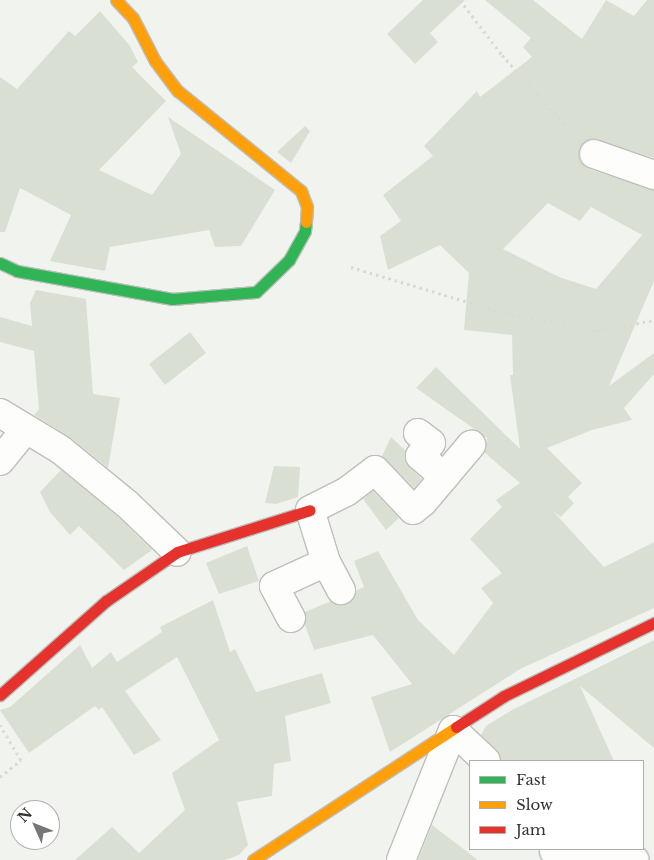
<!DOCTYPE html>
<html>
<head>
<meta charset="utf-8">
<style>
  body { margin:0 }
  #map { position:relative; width:654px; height:860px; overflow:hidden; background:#f1f4ee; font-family:"Libre Baskerville",serif }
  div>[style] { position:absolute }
  .building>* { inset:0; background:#dadfd3 }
  .path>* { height:3px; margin-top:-1.5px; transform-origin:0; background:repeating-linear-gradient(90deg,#d9dad8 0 2.5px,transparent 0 6.5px) }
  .roads { filter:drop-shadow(1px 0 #bdbfba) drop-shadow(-1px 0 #bdbfba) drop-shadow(0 1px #bdbfba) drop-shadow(0 -1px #bdbfba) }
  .street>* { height:28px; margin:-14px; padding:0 14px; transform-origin:14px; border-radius:14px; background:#fdfdfc }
  .fast>* { height:11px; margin:-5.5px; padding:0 5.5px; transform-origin:5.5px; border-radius:5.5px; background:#30b455 }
  .slow>* { height:11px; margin:-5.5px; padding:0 5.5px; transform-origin:5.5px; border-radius:5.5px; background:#ff9f0a }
  .jam>* { height:11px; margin:-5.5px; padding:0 5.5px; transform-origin:5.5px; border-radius:5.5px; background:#e5322d }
  span { translate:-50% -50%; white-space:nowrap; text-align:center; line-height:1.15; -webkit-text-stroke:4px #fff; paint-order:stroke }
  .legend { position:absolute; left:469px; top:760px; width:175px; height:90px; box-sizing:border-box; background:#fff; border:1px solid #aeafad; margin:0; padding:6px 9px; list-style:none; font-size:15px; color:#343632 }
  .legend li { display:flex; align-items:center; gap:10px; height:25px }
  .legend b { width:25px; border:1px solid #aeafad }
  .north { position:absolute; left:10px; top:800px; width:50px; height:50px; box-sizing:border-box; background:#fff; border:1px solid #aeafad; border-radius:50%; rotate:314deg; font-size:14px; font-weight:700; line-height:20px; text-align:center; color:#343632 }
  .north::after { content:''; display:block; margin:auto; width:18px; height:22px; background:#767874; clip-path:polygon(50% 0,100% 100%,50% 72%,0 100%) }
</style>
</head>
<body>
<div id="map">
  <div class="building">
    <div style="clip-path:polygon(423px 0,465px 0,430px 33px,438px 42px,415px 64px,387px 34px)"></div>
    <div style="clip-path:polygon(evenodd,485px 0,533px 0,582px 39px,606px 0,634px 16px,647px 0,654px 0,654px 158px,592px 139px,583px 143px,579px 156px,589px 169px,654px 190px,654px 281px,609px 386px,654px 353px,654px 374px,624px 408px,632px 420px,592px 430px,547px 448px,582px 483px,568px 497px,574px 503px,561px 517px,553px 511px,604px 567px,654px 542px,654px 608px,520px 669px,390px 752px,371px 697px,412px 684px,373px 635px,314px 650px,305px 625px,305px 612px,331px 601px,340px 606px,349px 603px,357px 590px,364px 587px,354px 561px,378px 551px,418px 620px,454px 655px,493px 603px,481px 588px,502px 573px,470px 539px,502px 507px,496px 500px,520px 483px,484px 452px,487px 438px,416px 388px,436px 367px,520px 449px,510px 375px,513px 375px,512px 335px,464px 330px,469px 273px,440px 245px,388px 270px,380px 236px,401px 221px,383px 195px,433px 156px,424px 146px,477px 91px,480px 97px,532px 57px,523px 47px,531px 38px,485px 0,548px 203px,580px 221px,591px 207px,642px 235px,596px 289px,559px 277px,503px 249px,548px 203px)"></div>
    <div style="clip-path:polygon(100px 11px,130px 46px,138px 62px,132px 67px,166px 101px,99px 170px,152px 195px,181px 154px,168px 117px,275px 190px,241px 246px,215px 247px,209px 230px,110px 247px,105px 271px,50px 261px,71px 215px,20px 188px,5px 232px,0 232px,0 77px,17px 89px,69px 31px,75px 36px)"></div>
    <div style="clip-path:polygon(305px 126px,310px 131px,291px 163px,277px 152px)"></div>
    <div style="clip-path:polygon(36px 290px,86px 299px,93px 394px,120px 398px,108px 468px,71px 438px,34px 415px,39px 409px,34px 351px,0 342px,0 317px,32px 326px,30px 303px)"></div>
    <div style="clip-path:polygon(190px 332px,206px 353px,165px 385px,149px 364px)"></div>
    <div style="clip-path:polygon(391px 437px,406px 451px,405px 461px,409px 467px,422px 479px,414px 488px,382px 456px)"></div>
    <div style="clip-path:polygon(274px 466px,300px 467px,298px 497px,276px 504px,265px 503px)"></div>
    <div style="clip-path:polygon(61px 470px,117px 516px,152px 550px,124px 570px,79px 526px,70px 535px,50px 512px,40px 492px)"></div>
    <div style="clip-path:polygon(373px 491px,399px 518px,386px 530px,363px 499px)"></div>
    <div style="clip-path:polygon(247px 546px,259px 581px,219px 594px,206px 563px)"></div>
    <div style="clip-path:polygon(213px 600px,230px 652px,235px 649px,256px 692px,322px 673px,331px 703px,285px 716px,291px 761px,274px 764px,272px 796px,237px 802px,248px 845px,239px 855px,225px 860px,75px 860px,112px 827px,139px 853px,185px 810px,172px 773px,219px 740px,177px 657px,125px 691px,161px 740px,134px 755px,102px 707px,99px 710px,95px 706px,29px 753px,0 710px,10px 707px,80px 645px,92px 668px,111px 652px,117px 662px,162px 632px,160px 627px)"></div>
    <div style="clip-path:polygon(654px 640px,654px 748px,580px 686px,614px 761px,501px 761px,497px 750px,481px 735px,486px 726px,512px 710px)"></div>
    <div style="clip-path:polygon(432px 825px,478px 860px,418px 860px)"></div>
  </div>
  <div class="path">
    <div style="left:460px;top:0;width:69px;rotate:52.6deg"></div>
    <div style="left:502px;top:55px;width:105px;rotate:47.7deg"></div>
    <div style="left:351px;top:267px;width:161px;rotate:16.6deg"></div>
    <div style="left:505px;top:313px;width:95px;rotate:11deg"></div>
    <div style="left:598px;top:331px;width:57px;rotate:-11.1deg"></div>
    <div style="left:0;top:777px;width:27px;rotate:-39deg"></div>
    <div style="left:21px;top:760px;width:41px;rotate:-121deg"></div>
  </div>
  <div class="roads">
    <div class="street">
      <div style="left:594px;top:154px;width:64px;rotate:19.3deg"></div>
      <div style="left:0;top:413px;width:71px;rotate:31.2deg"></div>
      <div style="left:61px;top:450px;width:85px;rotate:39.3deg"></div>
      <div style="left:127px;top:504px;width:69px;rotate:43.8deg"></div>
      <div style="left:418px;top:433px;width:16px;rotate:38deg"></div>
      <div style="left:431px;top:443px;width:17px;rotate:130deg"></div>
      <div style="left:420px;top:456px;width:32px;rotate:41deg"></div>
      <div style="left:0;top:461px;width:40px;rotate:-51deg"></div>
      <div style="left:326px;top:562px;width:54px;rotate:-107.1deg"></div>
      <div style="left:310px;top:510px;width:40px;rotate:-26.6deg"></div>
      <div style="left:346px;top:492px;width:36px;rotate:-37deg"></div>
      <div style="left:375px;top:470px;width:55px;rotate:46.5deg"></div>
      <div style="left:413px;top:510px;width:13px;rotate:-39deg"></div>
      <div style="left:423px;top:502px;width:75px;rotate:-49.9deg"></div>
      <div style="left:291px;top:618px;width:36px;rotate:-118deg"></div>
      <div style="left:274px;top:586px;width:57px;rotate:-24.8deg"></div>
      <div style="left:326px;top:562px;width:32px;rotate:62deg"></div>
      <div style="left:554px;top:851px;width:81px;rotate:6.4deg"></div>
      <div style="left:401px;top:860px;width:140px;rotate:-68.2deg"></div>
      <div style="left:453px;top:730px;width:45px;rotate:43.2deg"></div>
    </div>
    <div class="fast">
      <div style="left:0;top:263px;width:19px;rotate:25deg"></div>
      <div style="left:17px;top:271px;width:158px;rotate:10.2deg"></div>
      <div style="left:172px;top:299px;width:84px;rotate:-4.8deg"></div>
      <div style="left:256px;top:292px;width:46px;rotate:-44.1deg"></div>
      <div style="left:289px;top:260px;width:33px;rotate:-61deg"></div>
      <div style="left:305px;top:231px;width:9px;rotate:-84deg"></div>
    </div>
    <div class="slow">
      <div style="left:116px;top:0;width:25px;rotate:47deg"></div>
      <div style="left:133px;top:18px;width:48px;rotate:62.9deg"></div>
      <div style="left:155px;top:61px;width:38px;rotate:53deg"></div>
      <div style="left:178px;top:91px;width:159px;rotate:39.1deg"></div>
      <div style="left:301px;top:191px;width:17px;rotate:69deg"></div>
      <div style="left:307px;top:207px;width:15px;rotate:94deg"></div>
      <div style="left:253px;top:860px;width:243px;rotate:-33.2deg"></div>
    </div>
    <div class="jam">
      <div style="left:0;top:695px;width:142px;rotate:-41.6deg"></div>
      <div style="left:106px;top:601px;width:86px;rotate:-34.6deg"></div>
      <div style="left:177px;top:552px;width:139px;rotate:-17.5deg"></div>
      <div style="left:456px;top:727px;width:57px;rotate:-32.9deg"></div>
      <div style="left:504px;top:696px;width:167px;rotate:-26deg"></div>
    </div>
  </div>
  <ul class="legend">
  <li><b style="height:6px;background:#30b455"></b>Fast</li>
  <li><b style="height:6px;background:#ff9f0a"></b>Slow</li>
  <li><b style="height:6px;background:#e5322d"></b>Jam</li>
  </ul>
  <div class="north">N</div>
</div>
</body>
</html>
